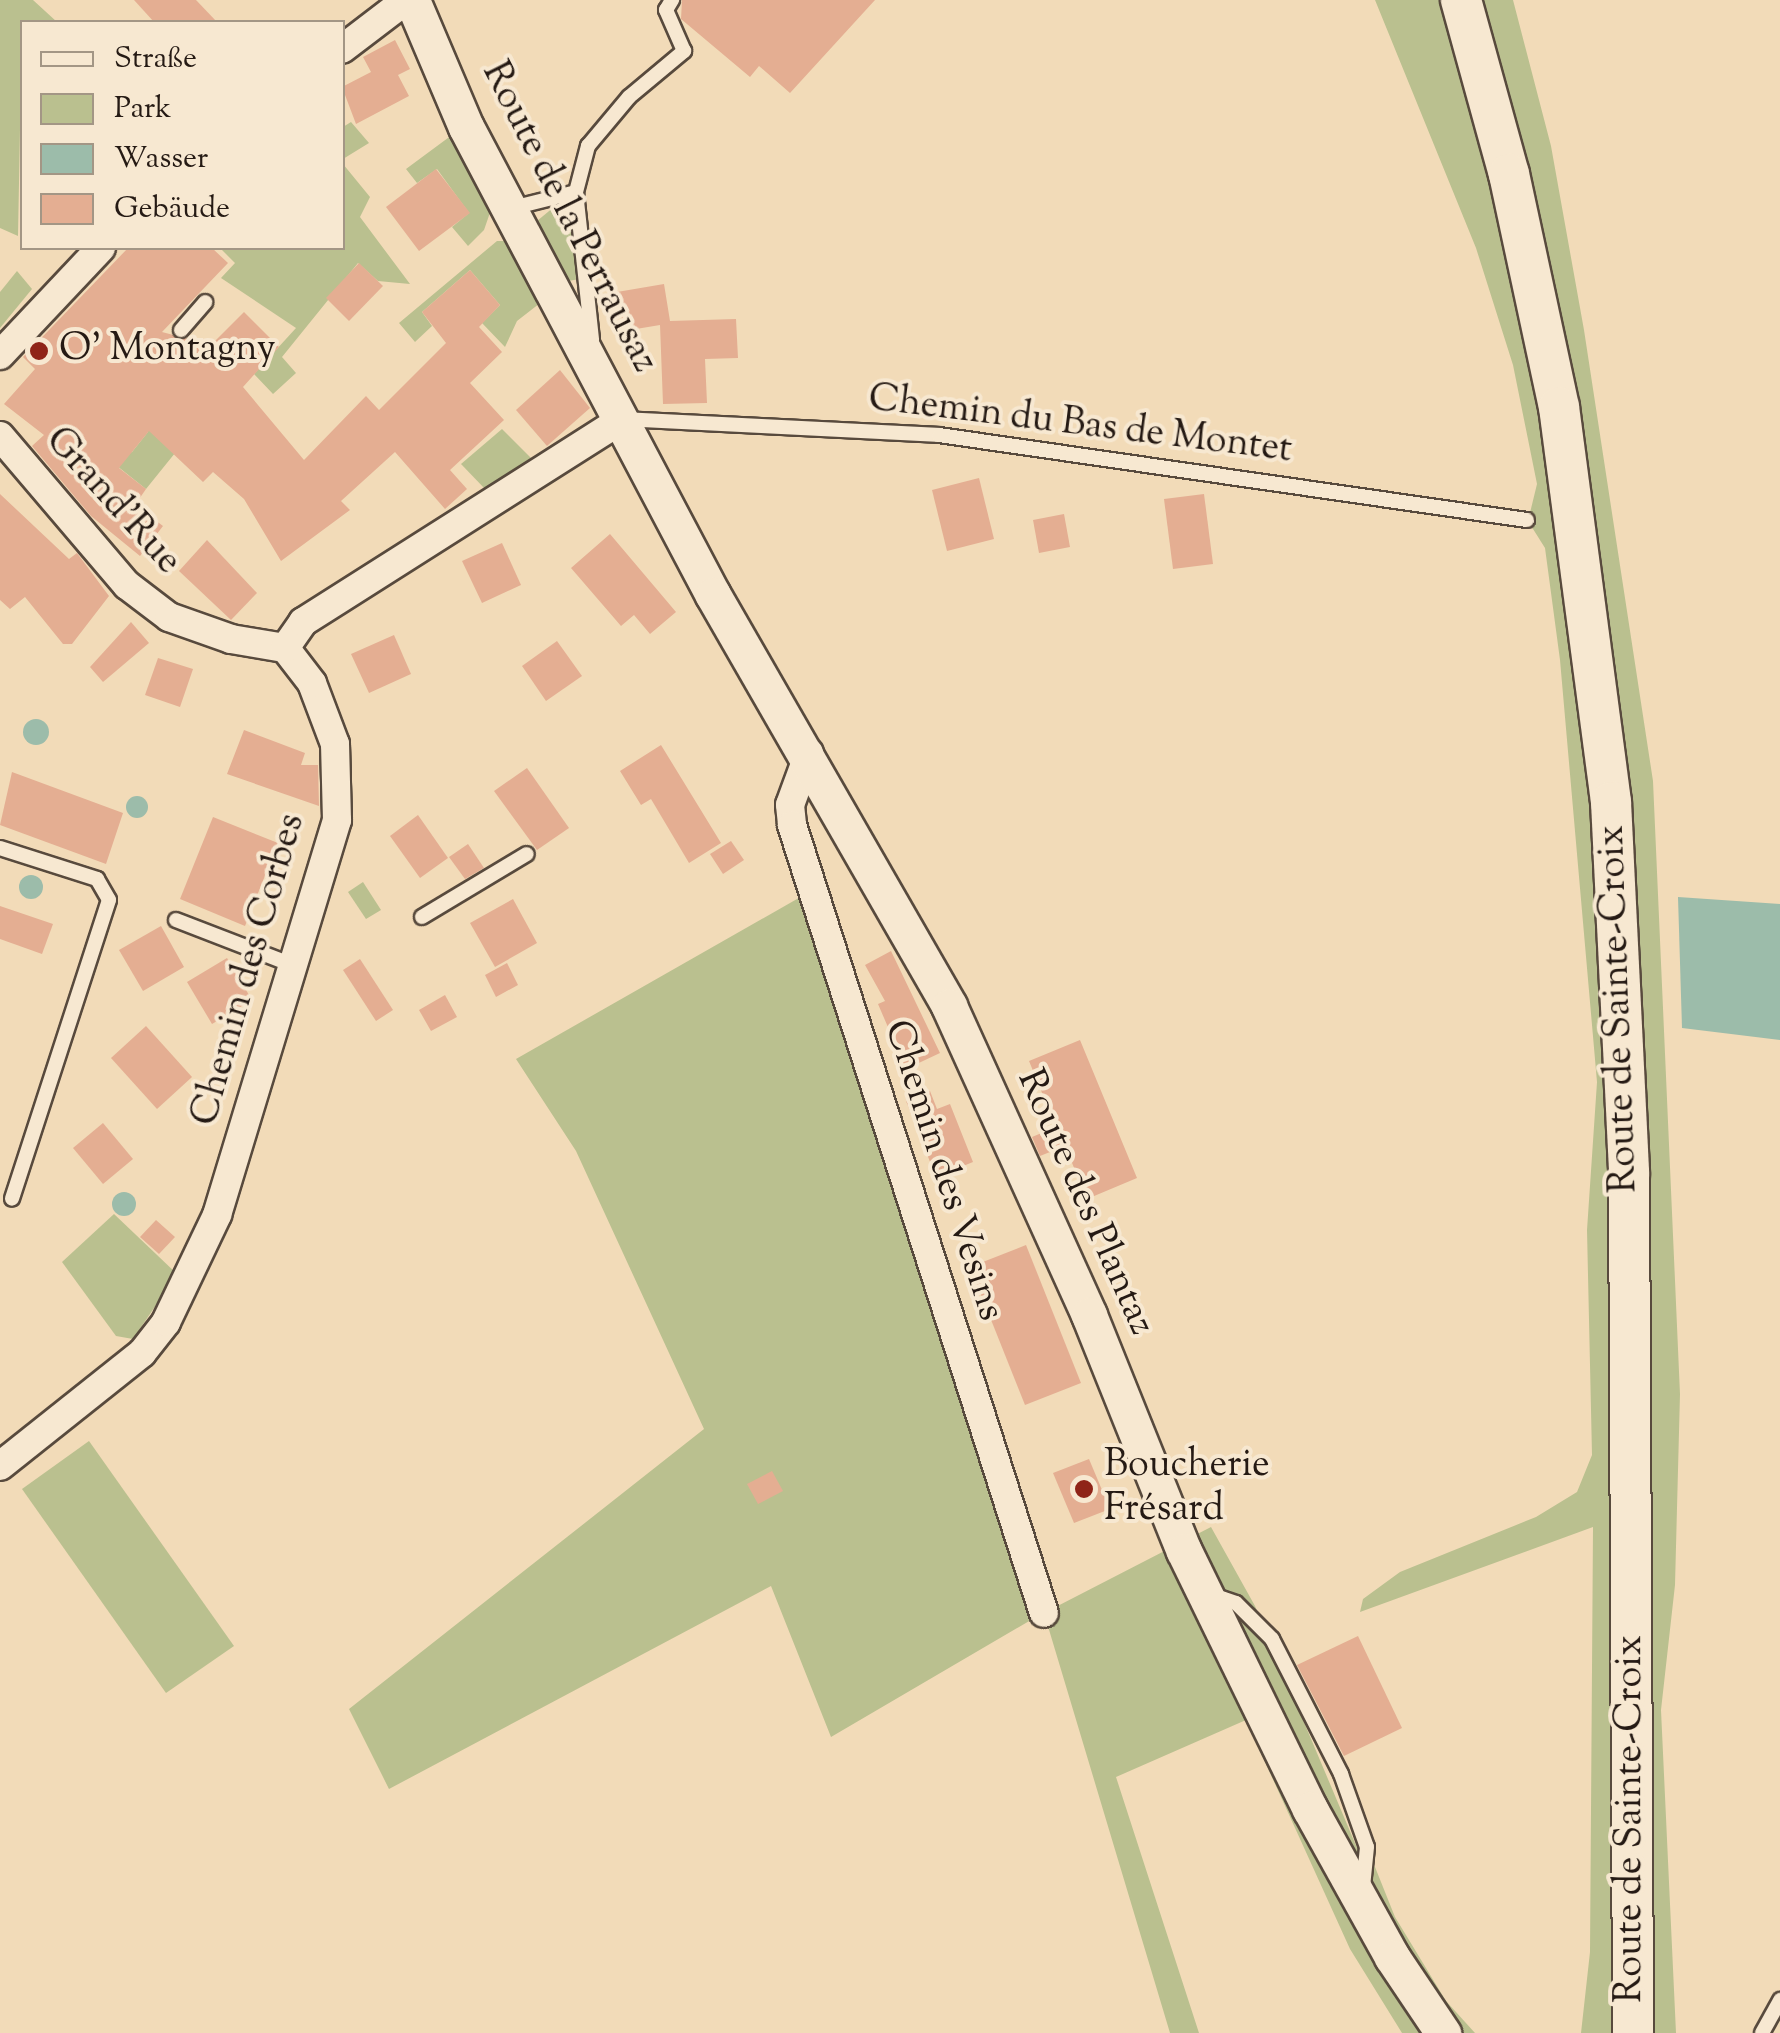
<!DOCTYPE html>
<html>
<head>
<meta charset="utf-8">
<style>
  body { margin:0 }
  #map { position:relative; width:1780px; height:2033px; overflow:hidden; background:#f2dbb8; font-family:"Sorts Mill Goudy",serif }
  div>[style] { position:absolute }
  .green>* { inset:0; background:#bac08f }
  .water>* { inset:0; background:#9cbcaa }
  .round { border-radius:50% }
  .building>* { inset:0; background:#e4ae92 }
  .roads { filter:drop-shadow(2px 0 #584a3d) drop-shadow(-2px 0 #584a3d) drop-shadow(0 2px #584a3d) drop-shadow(0 -2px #584a3d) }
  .service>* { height:14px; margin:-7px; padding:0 7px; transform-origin:7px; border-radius:7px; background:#f7e8d1 }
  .minor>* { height:28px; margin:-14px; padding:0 14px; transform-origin:14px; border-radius:14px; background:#f7e8d1 }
  .tertiary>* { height:35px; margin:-17.5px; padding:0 17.5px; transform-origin:17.5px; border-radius:17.5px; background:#f7e8d1 }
  .secondary>* { height:40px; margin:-20px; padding:0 20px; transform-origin:20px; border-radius:20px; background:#f7e8d1 }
  .dots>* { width:28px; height:28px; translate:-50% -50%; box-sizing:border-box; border:5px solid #f7e8d1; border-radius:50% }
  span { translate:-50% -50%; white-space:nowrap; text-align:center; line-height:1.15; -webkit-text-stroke:8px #f7e8d1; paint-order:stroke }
  .street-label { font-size:38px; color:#251a14 }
  .poi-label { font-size:38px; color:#251a14 }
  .left { translate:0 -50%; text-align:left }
  .legend { position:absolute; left:20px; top:20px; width:325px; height:230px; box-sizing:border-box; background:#f7e8d1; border:2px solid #a39685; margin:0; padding:12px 18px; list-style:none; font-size:30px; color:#251a14 }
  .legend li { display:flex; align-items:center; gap:20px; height:50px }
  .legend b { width:50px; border:2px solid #a39685 }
</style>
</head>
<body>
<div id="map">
  <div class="green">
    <div style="clip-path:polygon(0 0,33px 0,57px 22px,22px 22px,18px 236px,0 228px)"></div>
    <div style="clip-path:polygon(1375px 0,1513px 0,1551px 146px,1584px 330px,1653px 781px,1680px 1394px,1675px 1585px,1661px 1710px,1676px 2033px,1581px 2033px,1590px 1952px,1593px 1527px,1360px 1612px,1363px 1599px,1400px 1572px,1536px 1517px,1577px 1492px,1592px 1455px,1587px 1230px,1597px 1082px,1560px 660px,1545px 548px,1528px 521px,1537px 484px,1513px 365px,1476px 248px)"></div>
    <div style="clip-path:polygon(351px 122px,369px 143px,343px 159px,343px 127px)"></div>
    <div style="clip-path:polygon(456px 132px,493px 204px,484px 230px,468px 246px,452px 227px,469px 213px,437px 169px,417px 183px,406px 169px)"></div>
    <div style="clip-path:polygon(343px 164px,370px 197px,360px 217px,410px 284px,378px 281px,358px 263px,282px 357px,296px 373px,273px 394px,254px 374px,296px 328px,221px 278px,235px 263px,220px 248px,342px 248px)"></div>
    <div style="clip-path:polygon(554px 207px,566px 210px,575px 225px,580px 279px,568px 281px,537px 221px)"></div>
    <div style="clip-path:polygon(497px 241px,508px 241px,544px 300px,517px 321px,505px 347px,482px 323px,500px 305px,470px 270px,422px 312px,432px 326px,415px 342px,399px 323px)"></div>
    <div style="clip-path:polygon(17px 271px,32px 289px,0 328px,0 292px)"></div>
    <div style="clip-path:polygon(140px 426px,196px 427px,146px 489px,107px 458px,132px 452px,148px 432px)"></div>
    <div style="clip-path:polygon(502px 429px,534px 461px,486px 490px,461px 464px)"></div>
    <div style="clip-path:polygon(363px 882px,381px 910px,366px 919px,348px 892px)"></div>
    <div style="clip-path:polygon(811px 891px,1043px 1613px,831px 1737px,771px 1586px,389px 1789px,349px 1709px,704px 1429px,576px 1151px,516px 1059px)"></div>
    <div style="clip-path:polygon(114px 1214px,177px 1274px,133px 1339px,116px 1336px,62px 1262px)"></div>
    <div style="clip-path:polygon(89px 1441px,234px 1646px,166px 1693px,22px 1489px)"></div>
    <div style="clip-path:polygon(1211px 1527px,1255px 1606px,1360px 1855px,1375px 1867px,1395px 1917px,1446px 2001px,1475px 2033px,1402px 2033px,1350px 1949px,1246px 1720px,1116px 1777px,1199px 2033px,1170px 2033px,1044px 1613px)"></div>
  </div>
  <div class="water">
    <div class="round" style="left:23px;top:719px;width:26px;height:26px"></div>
    <div class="round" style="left:126px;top:796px;width:22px;height:22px"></div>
    <div class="round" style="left:19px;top:875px;width:24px;height:24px"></div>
    <div style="clip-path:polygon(1678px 897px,1780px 904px,1780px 1040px,1682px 1028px)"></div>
    <div class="round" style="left:112px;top:1192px;width:24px;height:24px"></div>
  </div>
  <div class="building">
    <div style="clip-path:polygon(134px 0,196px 0,217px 22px,154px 22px)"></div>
    <div style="clip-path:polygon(682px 0,875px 0,790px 93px,759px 66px,750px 77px,681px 19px)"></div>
    <div style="clip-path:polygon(395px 40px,410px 69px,398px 75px,409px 96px,356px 124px,342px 87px,371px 72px,363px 57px)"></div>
    <div style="clip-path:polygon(436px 169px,470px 213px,419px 251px,386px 207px)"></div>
    <div style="clip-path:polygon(128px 248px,212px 248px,228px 263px,162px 332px,211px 345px,244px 312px,279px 347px,243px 387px,304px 460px,366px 396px,379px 410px,446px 343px,422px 312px,470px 270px,500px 305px,479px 327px,502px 352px,470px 383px,504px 420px,450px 470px,467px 489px,445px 509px,395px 452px,341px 501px,350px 510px,281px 561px,244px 499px,213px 472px,203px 482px,149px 431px,119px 468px,146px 489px,135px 505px,163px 526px,140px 556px,91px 516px,32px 446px,44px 435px,4px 404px,35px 369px,23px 357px)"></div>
    <div style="clip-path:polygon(359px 263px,383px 286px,349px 321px,326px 298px)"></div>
    <div style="clip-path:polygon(664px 284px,670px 321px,736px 319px,738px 358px,705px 359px,707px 403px,663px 404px,660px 325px,624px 331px,617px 292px)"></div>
    <div style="clip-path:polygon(560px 370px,590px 408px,547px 446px,516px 410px)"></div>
    <div style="clip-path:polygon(979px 478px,994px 539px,947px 551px,932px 490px)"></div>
    <div style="clip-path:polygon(0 494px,69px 559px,77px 553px,109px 596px,72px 644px,63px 644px,25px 597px,10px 609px,0 600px)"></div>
    <div style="clip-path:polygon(1204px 494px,1213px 564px,1173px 569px,1164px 499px)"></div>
    <div style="clip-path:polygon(1064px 514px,1070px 547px,1039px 553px,1033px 520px)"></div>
    <div style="clip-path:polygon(610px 534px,676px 612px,650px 634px,634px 615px,621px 626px,571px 568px)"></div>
    <div style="clip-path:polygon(207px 540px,257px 593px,231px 620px,179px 571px)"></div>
    <div style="clip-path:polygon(502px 543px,521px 585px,482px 603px,462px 561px)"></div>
    <div style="clip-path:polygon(131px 622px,149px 643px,103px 682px,90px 667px)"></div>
    <div style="clip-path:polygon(394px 635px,411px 674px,369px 693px,351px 654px)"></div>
    <div style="clip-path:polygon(557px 641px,582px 676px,546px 701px,522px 666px)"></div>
    <div style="clip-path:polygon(158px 658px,193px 669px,180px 707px,145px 695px)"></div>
    <div style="clip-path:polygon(244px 730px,305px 753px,301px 765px,318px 765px,319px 806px,227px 774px)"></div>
    <div style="clip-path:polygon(661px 745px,721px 843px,689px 863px,651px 799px,641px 805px,620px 771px)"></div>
    <div style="clip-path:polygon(527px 768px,569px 828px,537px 850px,494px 791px)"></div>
    <div style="clip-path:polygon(12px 772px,123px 813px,106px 864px,0 825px)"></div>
    <div style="clip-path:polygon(418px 815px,448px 858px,420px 878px,390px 836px)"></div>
    <div style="clip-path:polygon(213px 817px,278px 843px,245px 926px,180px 899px)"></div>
    <div style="clip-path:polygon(731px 841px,744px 860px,723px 874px,710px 854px)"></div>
    <div style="clip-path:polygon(468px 844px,484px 868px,465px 879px,449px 857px)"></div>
    <div style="clip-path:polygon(513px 899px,537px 943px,495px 967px,470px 923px)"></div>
    <div style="clip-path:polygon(0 906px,53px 924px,42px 954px,0 939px)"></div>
    <div style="clip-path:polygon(161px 926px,184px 967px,143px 991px,119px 950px)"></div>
    <div style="clip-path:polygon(891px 951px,940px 1053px,906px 1069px,878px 1004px,885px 1001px,865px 965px)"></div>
    <div style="clip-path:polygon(227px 958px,252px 1000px,212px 1024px,187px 982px)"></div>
    <div style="clip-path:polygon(360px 959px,393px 1010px,376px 1021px,343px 970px)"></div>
    <div style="clip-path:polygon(507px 963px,518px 985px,496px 997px,485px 975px)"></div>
    <div style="clip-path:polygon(445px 995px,457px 1017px,431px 1031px,419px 1010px)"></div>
    <div style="clip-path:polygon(146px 1026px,192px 1077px,157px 1109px,111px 1058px)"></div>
    <div style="clip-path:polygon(1080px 1040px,1137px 1178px,1087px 1199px,1065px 1146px,1040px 1156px,1032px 1137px,1056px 1127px,1029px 1061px)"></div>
    <div style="clip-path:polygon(930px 1091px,937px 1109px,950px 1104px,973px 1162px,936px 1177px,906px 1101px)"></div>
    <div style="clip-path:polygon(103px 1123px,133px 1159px,103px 1184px,73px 1148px)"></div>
    <div style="clip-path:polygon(156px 1220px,175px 1237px,159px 1254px,140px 1237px)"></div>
    <div style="clip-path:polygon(1026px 1245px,1081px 1383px,1025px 1405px,970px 1267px)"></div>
    <div style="clip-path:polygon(1089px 1459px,1110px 1509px,1074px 1523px,1053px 1473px)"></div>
    <div style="clip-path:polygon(772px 1471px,783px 1491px,758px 1504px,747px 1484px)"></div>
    <div style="clip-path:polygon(1358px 1636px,1402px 1728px,1344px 1756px,1297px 1665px)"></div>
  </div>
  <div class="roads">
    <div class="service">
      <div style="left:576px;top:192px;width:149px;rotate:83.8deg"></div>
      <div style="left:512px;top:208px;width:66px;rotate:-14deg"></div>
      <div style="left:576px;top:192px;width:48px;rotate:-75.4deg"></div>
      <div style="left:588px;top:146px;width:64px;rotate:-50.1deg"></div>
      <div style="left:629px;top:97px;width:72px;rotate:-39.9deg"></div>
      <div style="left:684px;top:51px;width:45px;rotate:-113.7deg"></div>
      <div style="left:666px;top:10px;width:12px;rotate:-59deg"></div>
      <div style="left:181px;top:330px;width:37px;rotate:-49deg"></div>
      <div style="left:624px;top:419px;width:315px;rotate:2.9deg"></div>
      <div style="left:939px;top:435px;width:594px;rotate:8.23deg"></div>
      <div style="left:0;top:848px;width:102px;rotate:17.7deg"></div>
      <div style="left:97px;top:879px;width:24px;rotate:60deg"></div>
      <div style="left:109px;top:900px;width:314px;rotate:108deg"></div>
      <div style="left:422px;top:917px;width:122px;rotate:-31deg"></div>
      <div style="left:176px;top:920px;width:128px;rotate:21.1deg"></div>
      <div style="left:1213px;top:1595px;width:24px;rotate:19deg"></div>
      <div style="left:1236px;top:1603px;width:51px;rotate:45deg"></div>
      <div style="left:1272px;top:1639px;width:152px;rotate:62.9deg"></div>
      <div style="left:1341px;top:1774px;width:77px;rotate:70.4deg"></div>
      <div style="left:1367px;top:1847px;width:40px;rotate:95.7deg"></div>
      <div style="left:1762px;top:2033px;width:38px;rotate:-61deg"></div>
    </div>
    <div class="minor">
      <div style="left:342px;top:49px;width:81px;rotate:-37.4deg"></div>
      <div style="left:0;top:355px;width:147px;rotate:-46.7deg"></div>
      <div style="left:0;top:436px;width:196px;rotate:49.6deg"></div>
      <div style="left:127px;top:585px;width:53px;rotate:37.3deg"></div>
      <div style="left:169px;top:617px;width:66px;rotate:19.5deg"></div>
      <div style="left:231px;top:639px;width:55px;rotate:9.5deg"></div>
      <div style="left:809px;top:753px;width:55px;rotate:110.1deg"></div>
      <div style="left:790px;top:805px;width:20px;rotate:84deg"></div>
      <div style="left:792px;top:825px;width:827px;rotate:72.27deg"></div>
      <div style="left:0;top:1466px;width:181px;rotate:-38.5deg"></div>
      <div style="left:142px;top:1353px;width:39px;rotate:-52deg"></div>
      <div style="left:166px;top:1322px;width:119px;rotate:-64.5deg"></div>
      <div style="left:217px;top:1215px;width:413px;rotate:-73.1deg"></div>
      <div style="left:337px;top:820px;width:76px;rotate:-91.5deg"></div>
      <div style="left:335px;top:744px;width:65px;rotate:-110.7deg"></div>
      <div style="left:312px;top:683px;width:44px;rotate:-127.6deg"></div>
      <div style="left:285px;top:648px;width:32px;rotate:-55deg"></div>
      <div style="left:303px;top:622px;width:379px;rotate:-32.4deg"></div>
    </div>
    <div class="tertiary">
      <div style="left:412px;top:0;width:138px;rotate:67deg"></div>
      <div style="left:466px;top:127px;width:529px;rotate:62.18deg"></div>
      <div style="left:713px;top:595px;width:474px;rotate:60.1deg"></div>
      <div style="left:949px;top:1006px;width:339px;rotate:65.6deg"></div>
      <div style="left:1089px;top:1315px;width:254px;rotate:68.1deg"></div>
      <div style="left:1184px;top:1551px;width:287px;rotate:64deg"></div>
      <div style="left:1310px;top:1809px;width:169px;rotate:61deg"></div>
      <div style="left:1392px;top:1957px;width:92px;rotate:56.1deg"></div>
    </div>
    <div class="secondary">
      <div style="left:1461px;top:0;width:180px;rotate:74.6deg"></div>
      <div style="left:1509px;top:174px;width:238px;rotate:77.9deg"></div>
      <div style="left:1559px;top:407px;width:398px;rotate:82.5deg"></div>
      <div style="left:1611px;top:802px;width:371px;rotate:87.2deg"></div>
      <div style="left:1629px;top:1173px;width:860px;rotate:89.73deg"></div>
    </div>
  </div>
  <div class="dots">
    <div style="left:39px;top:351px;background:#8f2418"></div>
    <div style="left:1084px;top:1489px;background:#8f2418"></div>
  </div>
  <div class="street-label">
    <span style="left:568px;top:218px;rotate:63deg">Route de la Perrausaz</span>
    <span style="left:1080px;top:426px;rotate:7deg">Chemin du Bas de Montet</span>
    <span style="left:112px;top:502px;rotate:48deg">Grand'Rue</span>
    <span style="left:250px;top:970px;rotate:-74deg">Chemin des Corbes</span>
    <span style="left:1620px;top:1009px;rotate:-92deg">Route de Sainte-Croix</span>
    <span style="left:942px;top:1171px;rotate:72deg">Chemin des Vesins</span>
    <span style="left:1084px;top:1203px;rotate:66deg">Route des Plantaz</span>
    <span style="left:1632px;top:1819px;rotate:-90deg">Route de Sainte-Croix</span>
  </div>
  <div class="poi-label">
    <span class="left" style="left:59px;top:351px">O' Montagny</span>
    <span class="left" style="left:1104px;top:1489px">Boucherie<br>Frésard</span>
  </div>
  <ul class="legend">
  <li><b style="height:12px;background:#f7e8d1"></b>Straße</li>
  <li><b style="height:28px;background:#bac08f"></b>Park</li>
  <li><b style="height:28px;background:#9cbcaa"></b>Wasser</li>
  <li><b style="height:28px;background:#e4ae92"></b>Gebäude</li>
  </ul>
</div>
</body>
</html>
